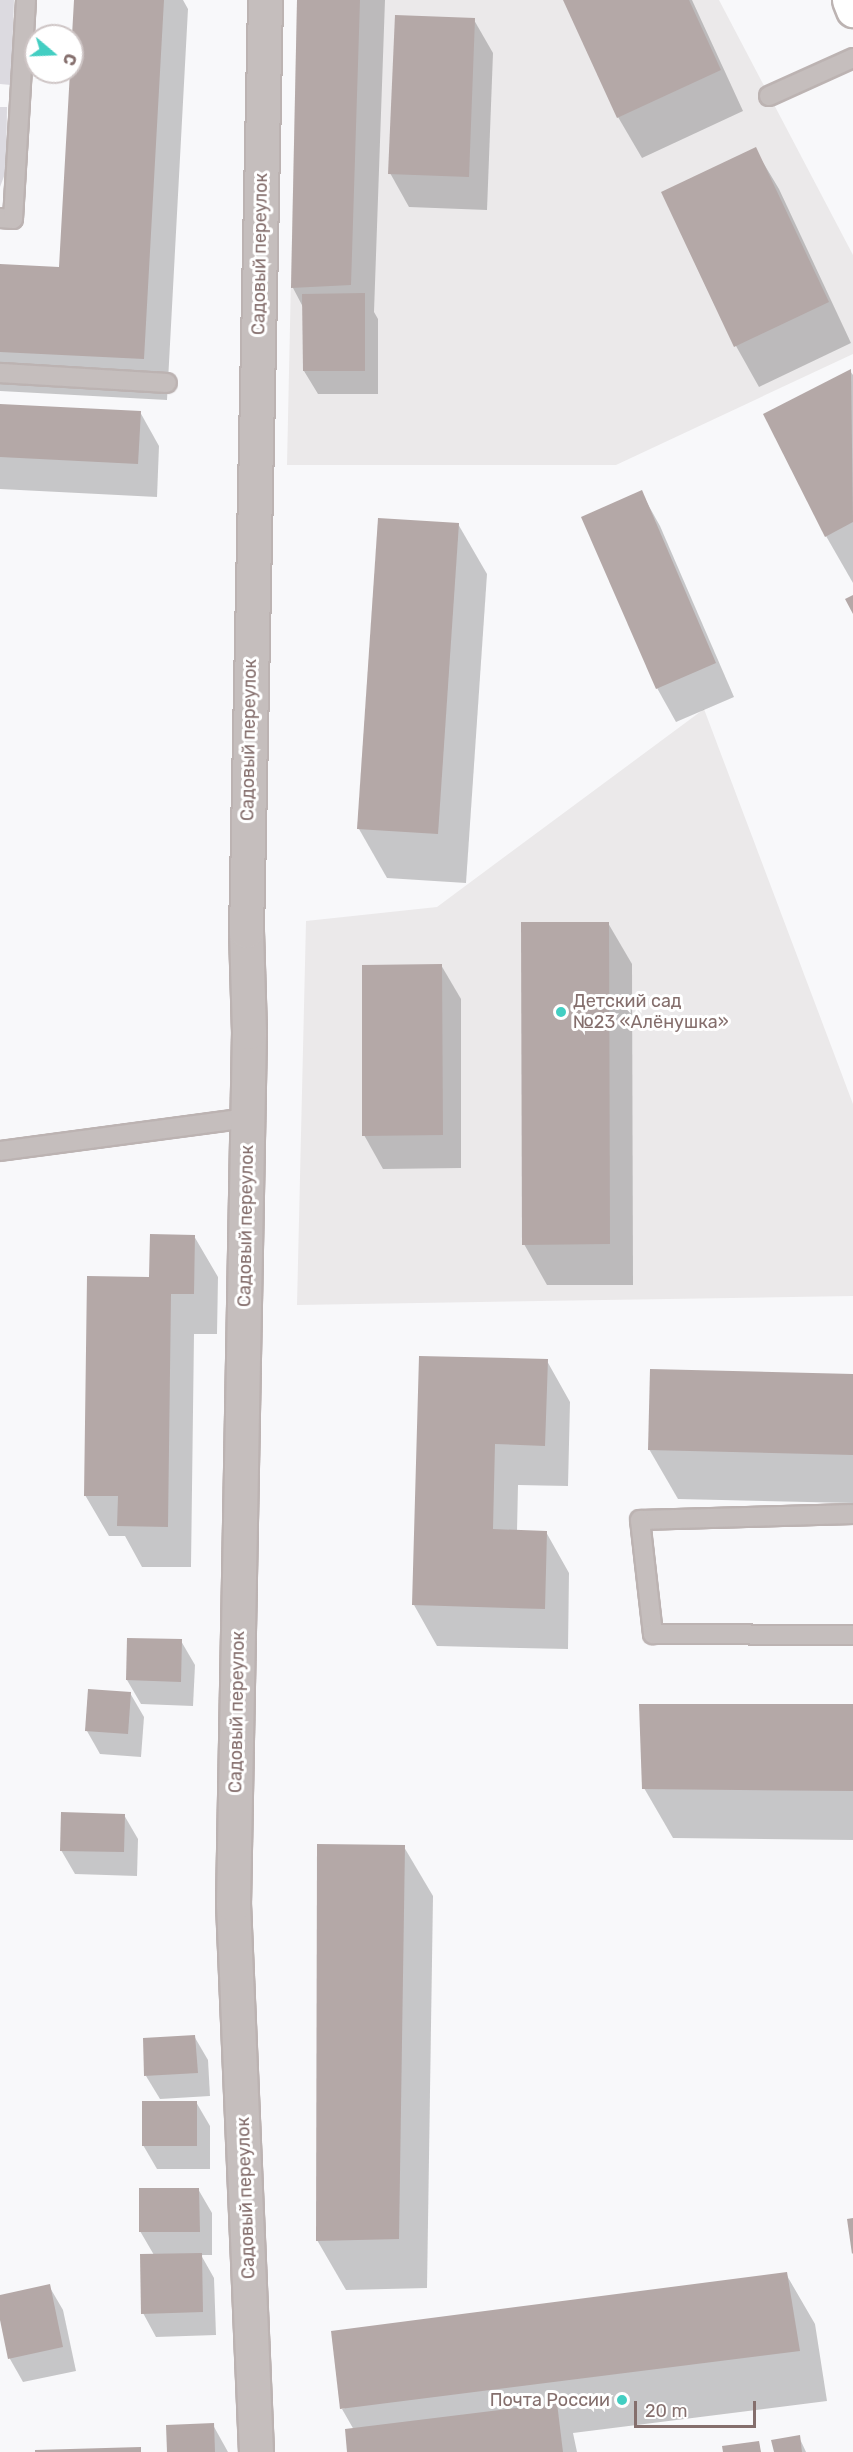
<!DOCTYPE html>
<html>
<head>
<meta charset="utf-8">
<style>
  body { margin:0 }
  #map { position:relative; width:853px; height:2452px; overflow:hidden; background:#f8f8fa; font-family:Rubik,sans-serif }
  div>[style] { position:absolute }
  .built>* { inset:0; background:#ebe9ea }
  .green>* { inset:0; background:#dcdae0 }
  .shadow>* { inset:0; background:#0003 }
  .building>* { inset:0; background:#b4a8a7 }
  .roads { filter:drop-shadow(2px 0 #bcb3b2) drop-shadow(-2px 0 #bcb3b2) drop-shadow(0 2px #bcb3b2) drop-shadow(0 -2px #bcb3b2) }
  .lane>* { height:18px; margin:-9px; padding:0 9px; transform-origin:9px; border-radius:9px; background:#c5bebd }
  .street>* { height:33px; margin:-16.5px; padding:0 16.5px; transform-origin:16.5px; border-radius:16.5px; background:#c5bebd }
  .secondary>* { height:33px; margin:-16.5px; padding:0 16.5px; transform-origin:16.5px; border-radius:16.5px; background:#fff }
  .dots>* { width:16px; height:16px; translate:-50% -50%; box-sizing:border-box; border:3px solid #fff; border-radius:50% }
  span { translate:-50% -50%; white-space:nowrap; text-align:center; line-height:1.15; -webkit-text-stroke:6px #fff; paint-order:stroke }
  .street-label { font-size:18px; color:#856f6d }
  .poi-label { font-size:18px; color:#856f6d }
  .left { translate:0 -50%; text-align:left }
  .right { translate:-100% -50%; text-align:right }
  .north { position:absolute; left:24px; top:24px; width:60px; height:60px; box-sizing:border-box; background:#fff; border:2px solid #cec5c5; border-radius:50%; rotate:109deg; font-size:16px; font-weight:700; line-height:24px; text-align:center; color:#856f6d }
  .north::after { content:''; display:block; margin:auto; width:21px; height:27px; background:#43cec2; clip-path:polygon(50% 0,100% 100%,50% 72%,0 100%) }
  .scale { position:absolute; left:634px; top:2401px; width:122px; height:27px; box-sizing:border-box; border:3px solid #856f6d; border-top:0; padding-left:8px; font-size:18px; line-height:21px; white-space:nowrap; color:#856f6d; -webkit-text-stroke:4px #fff; paint-order:stroke }
</style>
</head>
<body>
<div id="map">
  <div class="built">
    <div style="clip-path:polygon(297px 0,719px 0,853px 255px,853px 354px,616px 465px,287px 465px)"></div>
    <div style="clip-path:polygon(704px 709px,853px 1104px,853px 1296px,297px 1305px,306px 921px,437px 907px)"></div>
  </div>
  <div class="green">
    <div style="clip-path:polygon(0 0,14px 0,11px 85px,0 84px)"></div>
    <div style="clip-path:polygon(0 107px,7px 107px,6px 171px,0 187px)"></div>
  </div>
  <div class="shadow">
    <div style="clip-path:polygon(76px 0,183px 0,188px 9px,167px 400px,0 391px,0 266px,61px 269px)"></div>
    <div style="clip-path:polygon(298px 0,385px 0,374px 312px,378px 319px,378px 394px,318px 394px,304px 371px,303px 307px,293px 288px)"></div>
    <div style="clip-path:polygon(565px 0,692px 0,743px 111px,642px 158px,618px 117px)"></div>
    <div style="clip-path:polygon(474px 20px,493px 53px,487px 210px,409px 207px,390px 173px)"></div>
    <div style="clip-path:polygon(755px 149px,779px 189px,851px 343px,759px 387px,736px 346px)"></div>
    <div style="clip-path:polygon(850px 371px,853px 375px,853px 583px,826px 536px)"></div>
    <div style="clip-path:polygon(0 405px,140px 412px,159px 446px,157px 497px,0 489px)"></div>
    <div style="clip-path:polygon(641px 492px,660px 526px,734px 697px,676px 722px,657px 688px)"></div>
    <div style="clip-path:polygon(458px 524px,487px 574px,466px 883px,387px 878px,359px 829px)"></div>
    <div style="clip-path:polygon(608px 923px,632px 964px,633px 1285px,547px 1285px,524px 1244px)"></div>
    <div style="clip-path:polygon(441px 965px,461px 999px,461px 1168px,383px 1169px,364px 1135px)"></div>
    <div style="clip-path:polygon(194px 1236px,218px 1277px,217px 1334px,194px 1334px,191px 1567px,142px 1567px,125px 1536px,109px 1536px,85px 1495px,151px 1278px)"></div>
    <div style="clip-path:polygon(421px 1358px,547px 1361px,570px 1402px,568px 1486px,518px 1485px,517px 1532px,546px 1532px,569px 1573px,568px 1649px,437px 1646px,414px 1605px)"></div>
    <div style="clip-path:polygon(853px 1375px,853px 1503px,678px 1499px,649px 1449px)"></div>
    <div style="clip-path:polygon(129px 1639px,181px 1641px,195px 1665px,193px 1706px,141px 1704px,127px 1680px)"></div>
    <div style="clip-path:polygon(130px 1693px,144px 1717px,141px 1757px,100px 1754px,87px 1731px)"></div>
    <div style="clip-path:polygon(853px 1706px,853px 1840px,673px 1838px,644px 1788px)"></div>
    <div style="clip-path:polygon(124px 1815px,138px 1839px,137px 1876px,75px 1874px,61px 1850px)"></div>
    <div style="clip-path:polygon(404px 1847px,433px 1896px,427px 2288px,346px 2290px,317px 2240px)"></div>
    <div style="clip-path:polygon(194px 2036px,208px 2060px,210px 2096px,160px 2099px,146px 2076px)"></div>
    <div style="clip-path:polygon(196px 2102px,210px 2126px,210px 2169px,157px 2169px,143px 2145px)"></div>
    <div style="clip-path:polygon(198px 2189px,212px 2213px,212px 2255px,201px 2255px,214px 2278px,216px 2335px,156px 2337px,143px 2313px,154px 2255px,140px 2231px)"></div>
    <div style="clip-path:polygon(786px 2274px,815px 2324px,827px 2401px,573px 2433px,577px 2452px,349px 2452px,354px 2430px,342px 2409px)"></div>
    <div style="clip-path:polygon(49px 2286px,63px 2310px,76px 2371px,23px 2382px,10px 2359px,0 2297px)"></div>
    <div style="clip-path:polygon(213px 2425px,228px 2452px,168px 2452px)"></div>
    <div style="clip-path:polygon(799px 2437px,806px 2452px,775px 2452px)"></div>
  </div>
  <div class="building">
    <div style="clip-path:polygon(74px 0,164px 0,144px 359px,0 352px,0 264px,59px 267px)"></div>
    <div style="clip-path:polygon(297px 0,360px 0,351px 285px,291px 288px)"></div>
    <div style="clip-path:polygon(563px 0,689px 0,721px 70px,617px 118px)"></div>
    <div style="clip-path:polygon(395px 15px,475px 18px,469px 177px,388px 174px)"></div>
    <div style="clip-path:polygon(756px 147px,829px 302px,734px 347px,661px 192px)"></div>
    <div style="clip-path:polygon(365px 293px,365px 371px,303px 371px,302px 294px)"></div>
    <div style="clip-path:polygon(851px 369px,853px 522px,825px 537px,763px 414px)"></div>
    <div style="clip-path:polygon(0 404px,141px 411px,138px 464px,0 457px)"></div>
    <div style="clip-path:polygon(642px 490px,716px 663px,656px 689px,581px 517px)"></div>
    <div style="clip-path:polygon(378px 518px,459px 523px,438px 834px,357px 829px)"></div>
    <div style="clip-path:polygon(853px 595px,853px 614px,845px 599px)"></div>
    <div style="clip-path:polygon(521px 922px,609px 922px,610px 1244px,522px 1245px)"></div>
    <div style="clip-path:polygon(442px 964px,443px 1135px,362px 1136px,362px 965px)"></div>
    <div style="clip-path:polygon(150px 1234px,195px 1235px,194px 1294px,171px 1294px,168px 1527px,117px 1526px,118px 1496px,84px 1496px,87px 1276px,149px 1277px)"></div>
    <div style="clip-path:polygon(419px 1356px,548px 1359px,545px 1446px,495px 1444px,493px 1529px,547px 1531px,545px 1609px,412px 1605px)"></div>
    <div style="clip-path:polygon(650px 1369px,853px 1374px,853px 1455px,648px 1450px)"></div>
    <div style="clip-path:polygon(127px 1638px,182px 1639px,181px 1682px,126px 1680px)"></div>
    <div style="clip-path:polygon(88px 1689px,131px 1692px,128px 1734px,85px 1731px)"></div>
    <div style="clip-path:polygon(639px 1704px,853px 1704px,853px 1791px,642px 1789px)"></div>
    <div style="clip-path:polygon(61px 1812px,125px 1814px,124px 1852px,60px 1851px)"></div>
    <div style="clip-path:polygon(317px 1844px,405px 1845px,399px 2239px,316px 2241px)"></div>
    <div style="clip-path:polygon(195px 2035px,198px 2073px,144px 2076px,143px 2038px)"></div>
    <div style="clip-path:polygon(142px 2101px,197px 2101px,197px 2146px,142px 2146px)"></div>
    <div style="clip-path:polygon(139px 2188px,199px 2188px,200px 2232px,139px 2232px)"></div>
    <div style="clip-path:polygon(853px 2218px,853px 2253px,852px 2254px,847px 2219px)"></div>
    <div style="clip-path:polygon(202px 2253px,203px 2312px,141px 2314px,140px 2254px)"></div>
    <div style="clip-path:polygon(787px 2272px,800px 2351px,340px 2409px,331px 2331px)"></div>
    <div style="clip-path:polygon(50px 2284px,63px 2347px,8px 2359px,0 2320px,0 2295px)"></div>
    <div style="clip-path:polygon(557px 2403px,563px 2452px,347px 2452px,345px 2429px)"></div>
    <div style="clip-path:polygon(214px 2423px,215px 2452px,167px 2452px,166px 2425px)"></div>
    <div style="clip-path:polygon(800px 2435px,802px 2452px,774px 2452px,771px 2440px)"></div>
    <div style="clip-path:polygon(759px 2441px,761px 2452px,723px 2452px,722px 2446px)"></div>
    <div style="clip-path:polygon(141px 2447px,141px 2452px,35px 2452px,35px 2450px)"></div>
  </div>
  <div class="roads">
    <div class="lane">
      <div style="left:769px;top:96px;width:92px;rotate:-24.3deg"></div>
      <div style="left:0;top:218px;width:13px;rotate:4deg"></div>
      <div style="left:13px;top:219px;width:219px;rotate:-86.6deg"></div>
      <div style="left:0;top:373px;width:167px;rotate:3.4deg"></div>
      <div style="left:0;top:1151px;width:250px;rotate:-7.6deg"></div>
      <div style="left:853px;top:1514px;width:213px;rotate:178.4deg"></div>
      <div style="left:640px;top:1520px;width:115px;rotate:83.5deg"></div>
      <div style="left:653px;top:1634px;width:200px;rotate:0.3deg"></div>
    </div>
    <div class="street">
      <div style="left:256px;top:2452px;width:548px;rotate:-92.4deg"></div>
      <div style="left:233px;top:1904px;width:872px;rotate:-88.95deg"></div>
      <div style="left:249px;top:1032px;width:101px;rotate:-91.7deg"></div>
      <div style="left:246px;top:931px;width:931px;rotate:-88.83deg"></div>
    </div>
    <div class="secondary">
      <div style="left:849px;top:0;width:11px;rotate:68deg"></div>
    </div>
  </div>
  <div class="dots">
    <div style="left:561px;top:1012px;background:#43cec2"></div>
    <div style="left:622px;top:2400px;background:#43cec2"></div>
  </div>
  <div class="street-label">
    <span style="left:260px;top:254px;rotate:-89deg">Садовый переулок</span>
    <span style="left:249px;top:740px;rotate:-89deg">Садовый переулок</span>
    <span style="left:246px;top:1226px;rotate:-89deg">Садовый переулок</span>
    <span style="left:237px;top:1712px;rotate:-89deg">Садовый переулок</span>
    <span style="left:246px;top:2198px;rotate:-92deg">Садовый переулок</span>
  </div>
  <div class="poi-label">
    <span class="left" style="left:573px;top:1012px">Детский сад<br>№23 «Алёнушка»</span>
    <span class="right" style="left:610px;top:2400px">Почта России</span>
  </div>
  <div class="north">С</div>
  <div class="scale">20 m</div>
</div>
</body>
</html>
